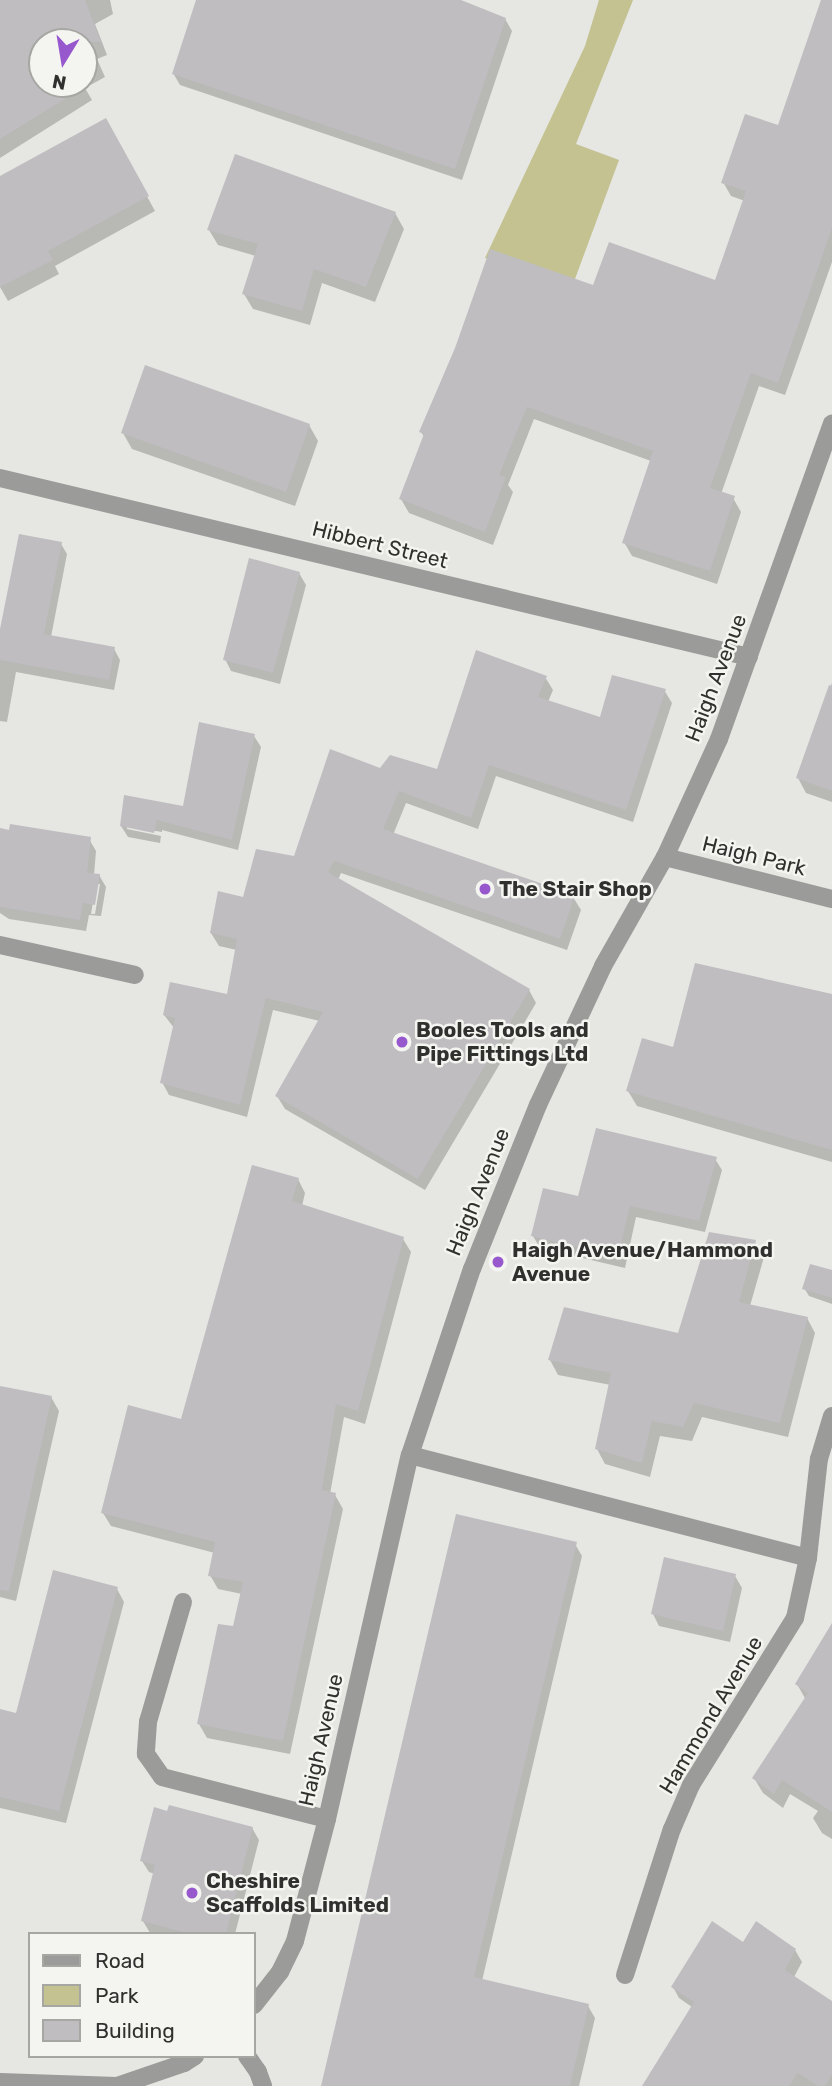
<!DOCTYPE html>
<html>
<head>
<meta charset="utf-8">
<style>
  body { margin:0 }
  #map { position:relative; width:832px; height:2086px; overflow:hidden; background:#e6e6e3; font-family:Rubik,sans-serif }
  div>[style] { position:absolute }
  .green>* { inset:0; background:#c3c290 }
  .shadow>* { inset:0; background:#0003 }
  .building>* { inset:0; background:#bfbdc0 }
  .minor>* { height:18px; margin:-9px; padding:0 9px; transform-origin:9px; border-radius:9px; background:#9b9b99 }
  .dots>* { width:19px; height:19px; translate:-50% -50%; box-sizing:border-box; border:4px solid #f4f4f0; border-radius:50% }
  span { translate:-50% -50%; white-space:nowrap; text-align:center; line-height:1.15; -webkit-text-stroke:5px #f4f4f0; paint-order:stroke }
  .street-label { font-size:21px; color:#30302f }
  .poi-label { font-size:21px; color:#30302f; font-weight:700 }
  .left { translate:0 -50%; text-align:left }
  .legend { position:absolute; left:28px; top:1932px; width:228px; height:126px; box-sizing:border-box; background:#f4f4f0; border:2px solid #a6a6a3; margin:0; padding:9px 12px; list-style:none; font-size:21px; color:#30302f }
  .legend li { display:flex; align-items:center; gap:14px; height:35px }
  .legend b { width:35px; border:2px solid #a6a6a3 }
  .north { position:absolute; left:28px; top:28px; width:70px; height:70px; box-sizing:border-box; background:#f4f4f0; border:2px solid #a6a6a3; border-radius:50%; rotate:191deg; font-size:19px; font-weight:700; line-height:28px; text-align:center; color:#30302f }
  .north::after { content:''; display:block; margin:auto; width:24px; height:32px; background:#9757cd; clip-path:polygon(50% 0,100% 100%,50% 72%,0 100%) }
</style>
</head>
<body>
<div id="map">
  <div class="green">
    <div style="clip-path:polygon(599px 0,633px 0,576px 144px,619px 160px,572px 287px,485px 258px,585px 46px)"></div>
  </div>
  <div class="shadow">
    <div style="clip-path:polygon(evenodd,0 0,110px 0,113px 14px,95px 24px,107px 55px,97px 59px,105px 77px,85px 88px,92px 100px,0 158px,0 0,42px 42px,84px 42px,84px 84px,42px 84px,42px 42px)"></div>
    <div style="clip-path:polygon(198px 0,456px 0,505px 19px,512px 31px,462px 180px,180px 85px,173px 73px)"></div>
    <div style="clip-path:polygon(823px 0,832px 0,832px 262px,785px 395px,759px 386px,721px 494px,733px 498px,741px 512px,717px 584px,632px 556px,624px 542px,651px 461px,534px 419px,508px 485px,513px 492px,493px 545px,409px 513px,401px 499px,425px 438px,421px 432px,594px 288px,716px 282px,745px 201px,731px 196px,723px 182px,779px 127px)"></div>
    <div style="clip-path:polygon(105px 120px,155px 211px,55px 266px,59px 274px,8px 301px,0 287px,0 178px)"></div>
    <div style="clip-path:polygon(395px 213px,404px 229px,375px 302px,322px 283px,310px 325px,253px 309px,244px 294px,256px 256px,218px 245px,209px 230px)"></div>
    <div style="clip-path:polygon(309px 425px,318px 441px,295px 506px,132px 449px,123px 433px)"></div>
    <div style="clip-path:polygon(61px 544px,67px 554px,51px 637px,114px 649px,120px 660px,114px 690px,16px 672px,7px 722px,0 721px,0 638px)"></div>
    <div style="clip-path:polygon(299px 573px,306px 585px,280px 684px,231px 671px,225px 659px)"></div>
    <div style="clip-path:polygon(545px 677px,553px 690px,548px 702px,601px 719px,664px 690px,672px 703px,633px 822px,496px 776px,478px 829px,406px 803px,393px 835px,573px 897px,581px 910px,567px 950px,341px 873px,338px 880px,529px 990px,536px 1003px,425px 1190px,285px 1109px,277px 1096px,320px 1021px,273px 1010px,247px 1117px,169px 1095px,162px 1082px,175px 1029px,164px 1015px,228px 997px,237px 950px,219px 946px,211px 933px,244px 899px,295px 858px,380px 770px,438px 771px)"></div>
    <div style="clip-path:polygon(832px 683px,832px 802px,806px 793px,798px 778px)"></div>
    <div style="clip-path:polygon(254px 736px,261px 747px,238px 850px,162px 830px,162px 832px,127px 826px,127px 829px,161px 836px,160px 843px,128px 837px,121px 826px,184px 808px)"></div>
    <div style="clip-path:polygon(evenodd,0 830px,89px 839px,96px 851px,94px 875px,99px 875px,106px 887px,101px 916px,89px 915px,86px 931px,9px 919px,0 913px,0 830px,96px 884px,100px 884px,95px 914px,91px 914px,96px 884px)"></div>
    <div style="clip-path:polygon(832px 995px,832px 1162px,637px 1106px,628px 1091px,674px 1049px)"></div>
    <div style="clip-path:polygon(715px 1159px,722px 1170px,705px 1232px,636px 1217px,625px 1268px,540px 1248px,533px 1236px,579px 1198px)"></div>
    <div style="clip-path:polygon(298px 1179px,305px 1193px,302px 1206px,403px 1239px,411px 1252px,365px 1424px,344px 1417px,330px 1494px,335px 1495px,343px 1509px,290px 1754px,207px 1738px,199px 1724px,235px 1628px,242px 1594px,218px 1589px,210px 1575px,215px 1553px,111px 1526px,103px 1513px,182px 1421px)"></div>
    <div style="clip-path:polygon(755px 1242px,764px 1257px,750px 1306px,807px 1318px,815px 1333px,788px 1437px,702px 1417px,692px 1441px,660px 1436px,650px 1477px,605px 1464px,597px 1449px,611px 1385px,558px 1375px,550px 1360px,679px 1335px)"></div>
    <div style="clip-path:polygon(832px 1272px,832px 1304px,809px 1296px,804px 1288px)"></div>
    <div style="clip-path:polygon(0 1388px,51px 1397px,59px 1411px,16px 1601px,0 1597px)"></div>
    <div style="clip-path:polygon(575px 1544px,582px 1556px,482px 1981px,588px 2006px,595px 2018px,579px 2086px,323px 2086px)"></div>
    <div style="clip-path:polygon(735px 1576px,742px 1588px,730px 1642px,659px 1626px,653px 1614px)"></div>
    <div style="clip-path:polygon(117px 1589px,124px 1602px,66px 1823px,0 1808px,0 1765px)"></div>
    <div style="clip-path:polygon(832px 1627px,832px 1839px,822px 1833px,813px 1818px,818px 1811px,790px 1794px,783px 1808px,763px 1793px,754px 1778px,806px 1700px,797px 1684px)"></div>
    <div style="clip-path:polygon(252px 1828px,259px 1840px,235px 1934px,150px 1933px,143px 1921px,155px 1874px,149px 1872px,142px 1861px)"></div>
    <div style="clip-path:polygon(743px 1945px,795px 1950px,802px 1962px,794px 1977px,832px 2003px,832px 2086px,644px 2086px,692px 2007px,679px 1998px,673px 1987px)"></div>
  </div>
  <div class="building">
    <div style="clip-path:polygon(0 0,85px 0,101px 42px,42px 42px,42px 84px,89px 84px,0 139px)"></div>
    <div style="clip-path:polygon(196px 0,461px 0,506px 18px,455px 169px,172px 74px)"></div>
    <div style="clip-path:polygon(821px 0,832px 0,832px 228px,778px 383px,751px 373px,710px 488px,735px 496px,710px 571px,622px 543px,653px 451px,527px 407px,499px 475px,506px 477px,485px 532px,399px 499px,424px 434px,419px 432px,455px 348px,490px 249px,593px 285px,609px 242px,715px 280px,746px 191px,721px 183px,745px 114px,778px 125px)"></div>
    <div style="clip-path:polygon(106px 118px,149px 196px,48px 251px,53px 260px,0 287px,0 176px)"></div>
    <div style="clip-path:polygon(235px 154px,396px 212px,366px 287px,314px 269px,302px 311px,242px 294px,258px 244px,207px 230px)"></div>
    <div style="clip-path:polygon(145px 365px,310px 424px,286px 492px,121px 433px)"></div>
    <div style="clip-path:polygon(19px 534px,62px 542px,44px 634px,115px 647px,109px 680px,0 660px,0 629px)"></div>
    <div style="clip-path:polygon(249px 558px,300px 572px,273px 673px,223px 660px)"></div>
    <div style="clip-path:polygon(476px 650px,547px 676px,538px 697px,600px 717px,612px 675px,666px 689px,626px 810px,489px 765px,471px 818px,399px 791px,383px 829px,575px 895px,560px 939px,334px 861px,328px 872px,530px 989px,418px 1179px,275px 1096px,323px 1012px,266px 998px,240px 1105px,160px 1083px,175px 1018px,163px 1015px,170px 982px,227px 994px,237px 939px,210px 933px,218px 891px,243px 897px,256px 849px,294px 856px,330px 749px,380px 768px,390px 755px,437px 769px)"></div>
    <div style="clip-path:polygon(829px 685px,832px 686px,832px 791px,796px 778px)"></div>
    <div style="clip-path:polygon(199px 722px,255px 734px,232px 840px,157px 820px,154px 833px,120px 826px,124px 795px,183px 806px)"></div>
    <div style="clip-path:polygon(10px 824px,91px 837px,87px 873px,100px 874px,95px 905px,83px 903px,80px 920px,0 907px,0 828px,9px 830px)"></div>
    <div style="clip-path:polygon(695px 963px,832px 994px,832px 1150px,626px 1091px,642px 1038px,673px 1047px)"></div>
    <div style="clip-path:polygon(596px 1128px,717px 1157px,699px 1221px,630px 1206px,618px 1257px,531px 1236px,543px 1188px,578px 1196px)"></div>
    <div style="clip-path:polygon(252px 1165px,299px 1178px,292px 1201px,404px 1237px,358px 1411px,336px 1404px,322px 1490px,336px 1493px,283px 1741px,197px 1724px,218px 1624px,233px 1626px,243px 1582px,208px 1576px,215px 1542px,101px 1513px,128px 1405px,181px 1419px)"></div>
    <div style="clip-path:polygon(709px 1232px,756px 1240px,739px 1302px,808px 1317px,780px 1423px,694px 1403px,683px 1427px,652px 1421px,642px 1463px,595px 1449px,611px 1373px,548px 1360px,564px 1307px,678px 1333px)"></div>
    <div style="clip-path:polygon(810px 1264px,832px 1270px,832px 1298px,802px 1289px)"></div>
    <div style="clip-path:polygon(0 1386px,52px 1396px,9px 1591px,0 1590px)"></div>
    <div style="clip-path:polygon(456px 1514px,577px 1542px,474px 1977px,589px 2004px,570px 2086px,321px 2086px)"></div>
    <div style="clip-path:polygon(664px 1557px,736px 1574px,723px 1631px,651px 1614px)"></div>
    <div style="clip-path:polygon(53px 1570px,118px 1587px,59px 1811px,0 1797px,0 1709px,16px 1713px)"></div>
    <div style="clip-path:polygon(832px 1623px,832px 1812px,782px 1780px,774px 1794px,752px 1778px,808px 1693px,795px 1684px)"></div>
    <div style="clip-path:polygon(169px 1805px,253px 1827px,226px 1934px,191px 1934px,141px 1921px,155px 1865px,140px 1861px,154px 1807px,167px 1811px)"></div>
    <div style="clip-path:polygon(712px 1921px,743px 1942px,756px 1921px,796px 1949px,785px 1970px,832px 2001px,832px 2075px,825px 2086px,818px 2086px,798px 2073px,789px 2086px,642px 2086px,694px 2002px,671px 1987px)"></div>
  </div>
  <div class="minor">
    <div style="left:0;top:478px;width:770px;rotate:13.44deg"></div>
    <div style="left:665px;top:857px;width:172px;rotate:14.1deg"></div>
    <div style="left:0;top:945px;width:138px;rotate:12.5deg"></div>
    <div style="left:410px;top:1455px;width:411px;rotate:14.5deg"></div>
    <div style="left:183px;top:1602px;width:125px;rotate:106.3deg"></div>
    <div style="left:148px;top:1722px;width:32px;rotate:94deg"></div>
    <div style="left:146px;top:1754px;width:28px;rotate:55deg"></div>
    <div style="left:162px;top:1777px;width:170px;rotate:14.3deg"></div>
    <div style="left:625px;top:1975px;width:153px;rotate:-72.2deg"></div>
    <div style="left:672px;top:1829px;width:48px;rotate:-66.6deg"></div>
    <div style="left:691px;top:1785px;width:197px;rotate:-58.1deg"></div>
    <div style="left:795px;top:1618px;width:61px;rotate:-77.8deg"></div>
    <div style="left:808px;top:1558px;width:100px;rotate:-83.7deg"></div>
    <div style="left:819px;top:1459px;width:45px;rotate:-73.2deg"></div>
    <div style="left:254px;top:2005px;width:42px;rotate:-51.8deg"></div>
    <div style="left:280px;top:1972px;width:34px;rotate:-64deg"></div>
    <div style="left:295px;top:1941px;width:126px;rotate:-75.3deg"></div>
    <div style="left:327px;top:1819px;width:373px;rotate:-77.2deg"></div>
    <div style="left:410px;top:1455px;width:196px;rotate:-71.6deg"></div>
    <div style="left:472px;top:1269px;width:177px;rotate:-68.1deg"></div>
    <div style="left:538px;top:1105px;width:153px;rotate:-64.9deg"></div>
    <div style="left:603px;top:966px;width:125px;rotate:-60.4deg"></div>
    <div style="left:665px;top:857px;width:130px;rotate:-65.4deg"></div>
    <div style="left:719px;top:739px;width:335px;rotate:-70.3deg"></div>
    <div style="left:247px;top:2056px;width:19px;rotate:55deg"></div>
    <div style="left:258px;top:2072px;width:15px;rotate:70deg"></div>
    <div style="left:0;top:2082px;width:117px;rotate:2deg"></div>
    <div style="left:117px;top:2086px;width:71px;rotate:-18.9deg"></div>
    <div style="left:184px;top:2063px;width:13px;rotate:-32deg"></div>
  </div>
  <div class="dots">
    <div style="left:485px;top:889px;background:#9757cd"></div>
    <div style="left:402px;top:1042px;background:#9757cd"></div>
    <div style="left:498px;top:1262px;background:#9757cd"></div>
    <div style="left:192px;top:1893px;background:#9757cd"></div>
  </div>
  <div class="street-label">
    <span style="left:380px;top:545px;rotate:14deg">Hibbert Street</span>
    <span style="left:716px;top:678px;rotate:-69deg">Haigh Avenue</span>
    <span style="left:754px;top:856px;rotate:14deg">Haigh Park</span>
    <span style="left:478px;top:1192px;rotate:-68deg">Haigh Avenue</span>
    <span style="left:711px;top:1715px;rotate:-59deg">Hammond Avenue</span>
    <span style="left:321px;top:1740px;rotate:-77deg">Haigh Avenue</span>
  </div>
  <div class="poi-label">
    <span class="left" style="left:499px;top:889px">The Stair Shop</span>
    <span class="left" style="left:416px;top:1042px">Booles Tools and<br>Pipe Fittings Ltd</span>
    <span class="left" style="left:512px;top:1262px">Haigh Avenue/Hammond<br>Avenue</span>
    <span class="left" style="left:206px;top:1893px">Cheshire<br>Scaffolds Limited</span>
  </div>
  <ul class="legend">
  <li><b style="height:9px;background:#9b9b99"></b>Road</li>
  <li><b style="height:19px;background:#c3c290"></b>Park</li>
  <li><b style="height:19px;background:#bfbdc0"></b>Building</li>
  </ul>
  <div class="north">N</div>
</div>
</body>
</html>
